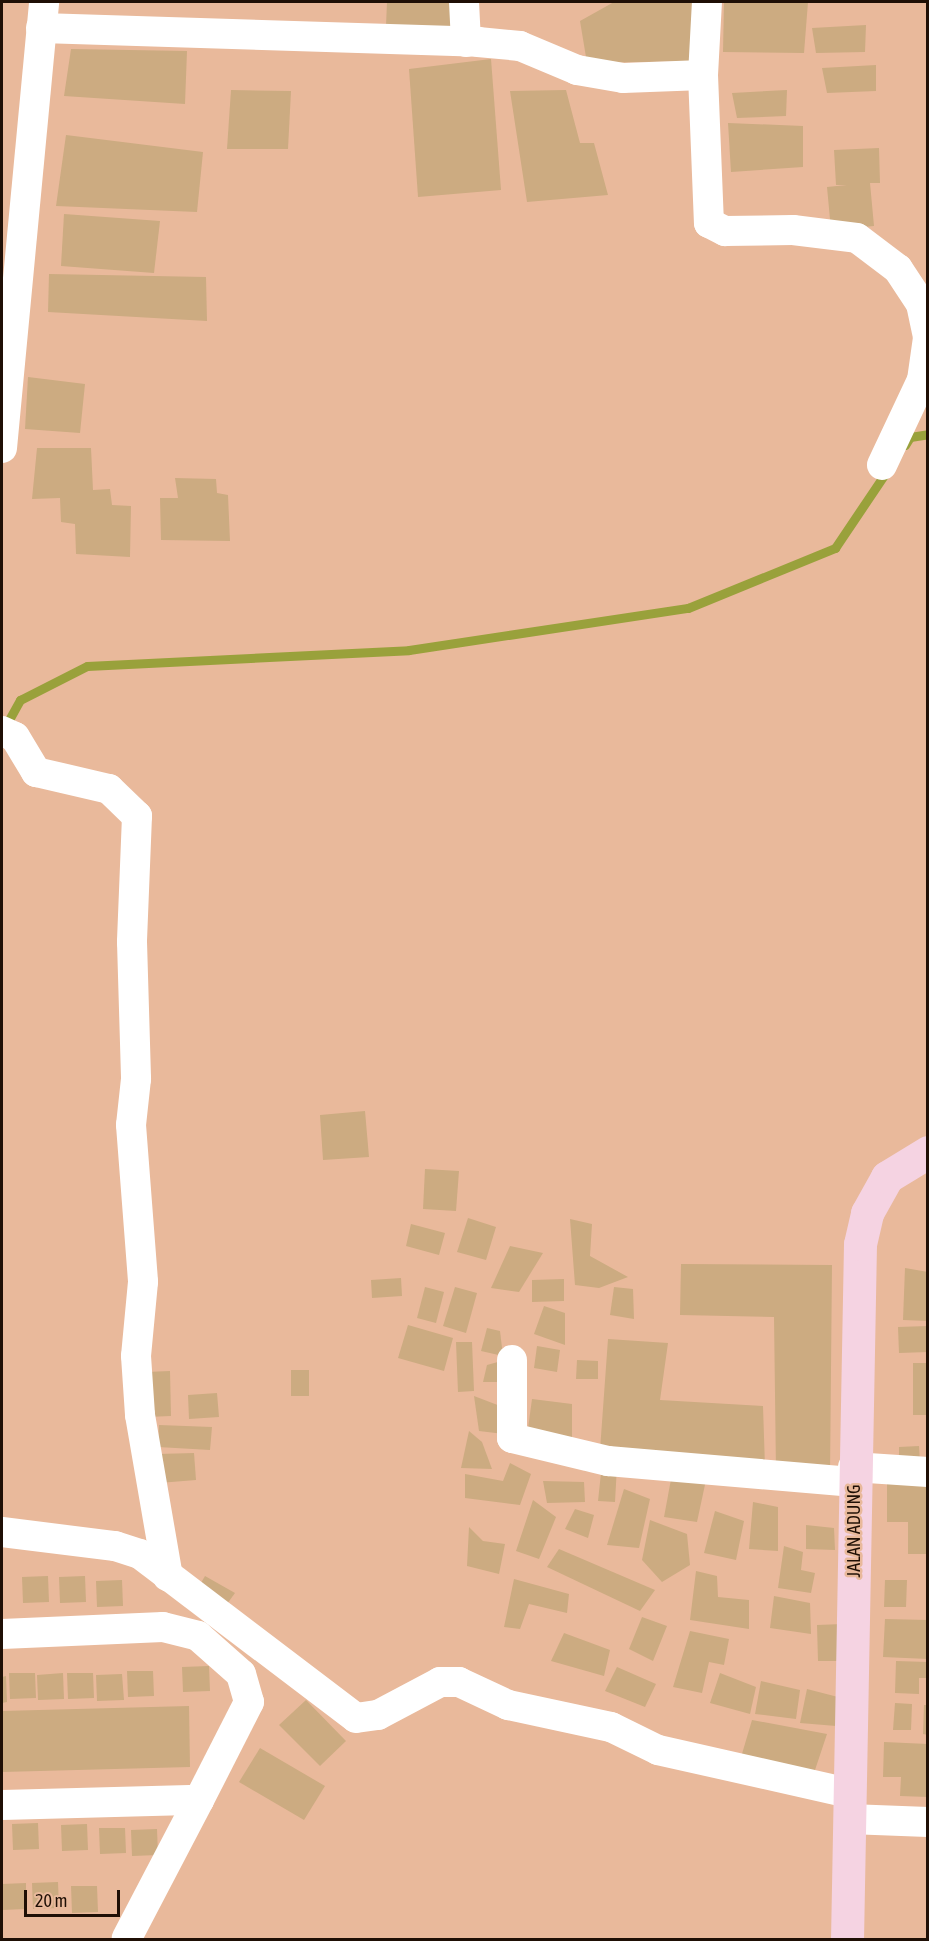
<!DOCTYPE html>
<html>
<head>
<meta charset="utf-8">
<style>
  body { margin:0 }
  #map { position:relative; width:929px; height:1941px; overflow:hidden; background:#e9b99b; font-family:"Asap Condensed",sans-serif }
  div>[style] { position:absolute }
  .stream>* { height:9px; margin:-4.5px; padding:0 4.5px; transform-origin:4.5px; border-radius:4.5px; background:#99a13b }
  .building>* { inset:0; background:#ccab81 }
  .minor>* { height:30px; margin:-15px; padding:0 15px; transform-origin:15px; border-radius:15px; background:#fff }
  .secondary>* { height:33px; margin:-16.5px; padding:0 16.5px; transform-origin:16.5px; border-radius:16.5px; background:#f5d3e2 }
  span { translate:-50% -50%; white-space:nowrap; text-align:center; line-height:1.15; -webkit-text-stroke:5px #e9b99b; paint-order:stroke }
  .street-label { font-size:18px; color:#1f0f05 }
  .frame { position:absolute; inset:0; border:3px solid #1f0f05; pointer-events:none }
  .scale { position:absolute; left:24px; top:1890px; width:96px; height:27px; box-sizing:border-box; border:3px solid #1f0f05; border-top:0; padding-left:8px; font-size:18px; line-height:21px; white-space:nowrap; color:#1f0f05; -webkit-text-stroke:4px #e9b99b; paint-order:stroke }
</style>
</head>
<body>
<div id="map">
  <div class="stream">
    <div style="left:905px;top:445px;width:9px;rotate:-58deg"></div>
    <div style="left:910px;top:437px;width:18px;rotate:-9deg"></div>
    <div style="left:5px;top:727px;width:31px;rotate:-61deg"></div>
    <div style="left:20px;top:700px;width:75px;rotate:-26.9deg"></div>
    <div style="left:87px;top:666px;width:322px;rotate:-2.8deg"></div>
    <div style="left:409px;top:650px;width:282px;rotate:-8.6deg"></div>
    <div style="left:688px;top:608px;width:159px;rotate:-22.2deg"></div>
    <div style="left:835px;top:548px;width:95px;rotate:-56.1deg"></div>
  </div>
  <div class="building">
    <div style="clip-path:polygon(387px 2px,456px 2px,458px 32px,386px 26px)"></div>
    <div style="clip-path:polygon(614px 2px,698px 2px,695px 61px,587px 63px,580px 21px)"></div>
    <div style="clip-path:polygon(724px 2px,808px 2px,804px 53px,723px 52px)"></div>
    <div style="clip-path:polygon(866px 25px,865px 52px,816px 53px,812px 28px)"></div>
    <div style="clip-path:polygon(71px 49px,187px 51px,185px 104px,64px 96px)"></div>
    <div style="clip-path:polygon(491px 59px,501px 190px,418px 197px,409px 69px)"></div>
    <div style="clip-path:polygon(876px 65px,876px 91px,827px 93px,822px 68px)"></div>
    <div style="clip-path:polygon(231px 90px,291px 91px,288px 149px,227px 149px)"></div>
    <div style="clip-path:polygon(566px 90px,580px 143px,594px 143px,608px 195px,527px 202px,510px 91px)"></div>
    <div style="clip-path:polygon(787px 90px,786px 116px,737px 118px,732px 93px)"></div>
    <div style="clip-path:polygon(728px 123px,803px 126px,803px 167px,731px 172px)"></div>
    <div style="clip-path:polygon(66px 135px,203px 152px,197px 212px,56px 206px)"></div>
    <div style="clip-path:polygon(879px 148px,880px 183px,870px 183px,874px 226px,831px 230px,827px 187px,847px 185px,836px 185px,834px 150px)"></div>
    <div style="clip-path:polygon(64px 214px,160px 221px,154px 273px,61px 266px)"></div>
    <div style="clip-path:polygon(49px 274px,206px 277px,207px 321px,48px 312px)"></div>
    <div style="clip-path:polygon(28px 377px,85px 384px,80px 433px,25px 429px)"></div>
    <div style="clip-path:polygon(37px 448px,91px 448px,93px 490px,110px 489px,112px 505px,131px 506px,130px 557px,76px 554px,75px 524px,61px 522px,60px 498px,32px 499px)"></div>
    <div style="clip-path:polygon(175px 478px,216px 479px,217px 493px,228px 495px,230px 541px,161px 540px,160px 498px,178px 498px)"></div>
    <div style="clip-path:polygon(365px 1111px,369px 1157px,323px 1160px,320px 1115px)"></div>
    <div style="clip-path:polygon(425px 1169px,459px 1171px,456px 1211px,423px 1209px)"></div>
    <div style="clip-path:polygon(468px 1218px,496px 1227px,486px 1260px,457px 1252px)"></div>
    <div style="clip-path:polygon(570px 1219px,592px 1224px,590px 1256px,628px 1277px,599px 1288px,575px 1285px)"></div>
    <div style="clip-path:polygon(411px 1224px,445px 1233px,439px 1255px,406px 1246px)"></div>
    <div style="clip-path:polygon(510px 1246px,543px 1253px,519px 1292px,491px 1288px)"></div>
    <div style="clip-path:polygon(681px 1264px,832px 1265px,830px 1476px,776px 1472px,774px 1317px,680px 1315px)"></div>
    <div style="clip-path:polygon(905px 1268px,928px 1272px,928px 1321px,903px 1320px)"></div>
    <div style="clip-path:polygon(401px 1278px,402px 1296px,372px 1298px,371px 1280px)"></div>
    <div style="clip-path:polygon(564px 1279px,564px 1301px,532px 1302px,532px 1280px)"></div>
    <div style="clip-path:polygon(425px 1287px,444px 1292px,436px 1323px,417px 1318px)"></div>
    <div style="clip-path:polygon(455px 1287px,477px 1293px,466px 1333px,443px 1326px)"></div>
    <div style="clip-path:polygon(614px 1287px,633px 1289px,634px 1319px,610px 1315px)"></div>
    <div style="clip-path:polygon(544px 1306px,565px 1313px,565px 1345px,534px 1334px)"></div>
    <div style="clip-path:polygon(408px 1325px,453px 1338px,444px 1371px,398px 1358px)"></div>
    <div style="clip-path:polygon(928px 1326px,928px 1352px,899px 1353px,898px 1327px)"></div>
    <div style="clip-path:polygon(487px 1328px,500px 1331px,503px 1356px,481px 1351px)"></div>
    <div style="clip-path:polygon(608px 1339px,668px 1343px,660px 1400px,763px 1406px,765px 1467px,600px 1450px)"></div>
    <div style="clip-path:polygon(456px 1342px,472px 1342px,474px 1391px,458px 1392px)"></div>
    <div style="clip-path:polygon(537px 1346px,560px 1350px,557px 1372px,534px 1368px)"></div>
    <div style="clip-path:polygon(505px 1360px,511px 1382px,483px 1382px,487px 1365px)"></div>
    <div style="clip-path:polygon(577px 1360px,598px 1361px,598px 1379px,576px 1379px)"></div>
    <div style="clip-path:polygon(913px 1363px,928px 1363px,928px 1415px,913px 1415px)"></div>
    <div style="clip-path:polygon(291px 1370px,309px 1370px,309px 1396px,291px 1396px)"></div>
    <div style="clip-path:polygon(170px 1371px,171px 1416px,147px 1417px,146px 1372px)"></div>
    <div style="clip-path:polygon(217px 1393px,219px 1417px,189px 1419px,188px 1395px)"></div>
    <div style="clip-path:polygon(474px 1396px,521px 1414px,520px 1436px,479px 1431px)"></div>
    <div style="clip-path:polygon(532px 1399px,572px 1404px,572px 1437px,527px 1436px)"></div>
    <div style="clip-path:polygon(159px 1425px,212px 1427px,210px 1450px,158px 1447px)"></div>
    <div style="clip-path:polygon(469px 1431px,482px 1442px,492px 1469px,461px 1468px)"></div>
    <div style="clip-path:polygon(919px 1446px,920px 1462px,899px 1463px,899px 1447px)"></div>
    <div style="clip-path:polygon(194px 1453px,196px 1480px,159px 1483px,158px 1454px)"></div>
    <div style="clip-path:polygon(585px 1459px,617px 1466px,615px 1502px,598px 1501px,601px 1473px,584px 1471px)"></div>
    <div style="clip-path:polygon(510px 1463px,531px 1474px,520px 1505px,465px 1498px,465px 1474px,503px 1481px)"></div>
    <div style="clip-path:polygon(672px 1474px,706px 1480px,697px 1522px,664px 1517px)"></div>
    <div style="clip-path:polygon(887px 1480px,928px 1480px,928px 1554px,908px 1554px,908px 1522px,887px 1522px)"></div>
    <div style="clip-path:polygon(543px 1481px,584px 1482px,585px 1502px,547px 1503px)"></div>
    <div style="clip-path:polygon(624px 1489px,650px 1499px,639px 1548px,607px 1545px)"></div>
    <div style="clip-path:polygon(533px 1500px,556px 1517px,539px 1559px,516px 1551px)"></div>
    <div style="clip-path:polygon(753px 1502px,778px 1507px,778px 1551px,749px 1549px)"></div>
    <div style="clip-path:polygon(575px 1509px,594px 1515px,588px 1538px,565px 1529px)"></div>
    <div style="clip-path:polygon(715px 1511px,744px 1521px,736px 1560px,704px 1553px)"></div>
    <div style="clip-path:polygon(650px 1520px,687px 1534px,690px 1565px,662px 1582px,642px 1560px)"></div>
    <div style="clip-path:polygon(806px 1525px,834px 1528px,835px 1550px,806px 1549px)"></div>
    <div style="clip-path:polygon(469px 1527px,483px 1541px,505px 1544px,499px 1574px,467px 1566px)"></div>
    <div style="clip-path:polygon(784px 1546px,803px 1552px,801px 1570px,815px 1573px,811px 1593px,778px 1588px)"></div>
    <div style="clip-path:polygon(559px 1549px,655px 1590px,640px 1611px,547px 1567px)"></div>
    <div style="clip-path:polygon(696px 1571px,717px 1576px,718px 1597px,749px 1600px,749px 1629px,690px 1620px)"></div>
    <div style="clip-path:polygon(48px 1576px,49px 1602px,23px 1603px,22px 1577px)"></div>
    <div style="clip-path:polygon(85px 1576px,86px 1602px,60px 1603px,59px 1577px)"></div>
    <div style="clip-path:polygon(205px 1576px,235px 1593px,227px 1604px,198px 1588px)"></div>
    <div style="clip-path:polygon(514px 1579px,569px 1594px,567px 1613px,529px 1604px,520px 1629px,504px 1627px)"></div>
    <div style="clip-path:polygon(122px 1580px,123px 1606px,97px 1607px,96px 1581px)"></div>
    <div style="clip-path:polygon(885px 1580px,907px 1580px,906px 1607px,884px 1607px)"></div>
    <div style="clip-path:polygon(774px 1596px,810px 1603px,811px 1634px,770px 1628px)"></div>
    <div style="clip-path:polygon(642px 1617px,667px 1626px,653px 1661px,629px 1649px)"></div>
    <div style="clip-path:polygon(885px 1619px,928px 1620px,928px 1659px,883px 1657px)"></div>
    <div style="clip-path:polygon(843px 1624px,844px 1661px,818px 1661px,817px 1625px)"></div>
    <div style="clip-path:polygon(690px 1631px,729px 1639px,724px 1665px,709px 1662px,702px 1693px,673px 1687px)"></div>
    <div style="clip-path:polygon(564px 1633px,610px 1650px,604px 1676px,551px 1661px)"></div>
    <div style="clip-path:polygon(896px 1661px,928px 1662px,928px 1678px,919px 1678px,919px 1694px,895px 1693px)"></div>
    <div style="clip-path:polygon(209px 1666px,210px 1691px,183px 1692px,182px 1667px)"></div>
    <div style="clip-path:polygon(617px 1667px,656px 1684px,645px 1707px,605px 1691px)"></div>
    <div style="clip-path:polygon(127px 1671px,153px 1671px,154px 1696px,128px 1697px)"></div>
    <div style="clip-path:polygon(9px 1673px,35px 1673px,36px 1698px,10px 1699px)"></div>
    <div style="clip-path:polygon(63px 1673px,64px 1699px,38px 1700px,37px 1675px)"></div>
    <div style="clip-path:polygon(67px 1673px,93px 1673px,94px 1698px,68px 1699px)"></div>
    <div style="clip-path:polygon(720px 1673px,756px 1687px,750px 1714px,710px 1703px)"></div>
    <div style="clip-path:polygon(122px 1674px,124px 1700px,97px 1701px,96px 1675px)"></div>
    <div style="clip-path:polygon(6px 1676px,7px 1702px,2px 1703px,2px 1677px)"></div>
    <div style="clip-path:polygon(761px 1681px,800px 1690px,796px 1719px,755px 1714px)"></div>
    <div style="clip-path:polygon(807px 1689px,838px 1697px,836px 1726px,800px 1723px)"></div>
    <div style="clip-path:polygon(306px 1700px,346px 1741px,320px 1766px,279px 1725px)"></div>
    <div style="clip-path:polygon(895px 1703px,912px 1704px,911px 1730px,893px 1730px)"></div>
    <div style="clip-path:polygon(924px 1705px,928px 1705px,928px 1735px,923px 1734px)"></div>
    <div style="clip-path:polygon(189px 1706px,190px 1767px,2px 1772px,2px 1711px)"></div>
    <div style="clip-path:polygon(752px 1720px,827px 1734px,812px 1779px,739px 1764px)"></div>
    <div style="clip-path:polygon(884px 1742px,928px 1744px,928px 1797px,900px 1796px,901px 1777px,883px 1777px)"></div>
    <div style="clip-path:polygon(260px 1748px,325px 1786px,304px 1820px,239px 1782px)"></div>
    <div style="clip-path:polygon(38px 1823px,39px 1849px,13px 1850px,12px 1824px)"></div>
    <div style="clip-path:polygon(87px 1824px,88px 1850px,62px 1851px,61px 1825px)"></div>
    <div style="clip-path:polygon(99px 1828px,125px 1828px,126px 1853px,100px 1854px)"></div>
    <div style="clip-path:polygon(157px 1829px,158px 1855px,132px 1856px,131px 1830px)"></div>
    <div style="clip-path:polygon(58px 1882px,59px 1908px,33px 1909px,32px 1883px)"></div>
    <div style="clip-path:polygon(26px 1883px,26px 1909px,2px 1910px,2px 1884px)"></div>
    <div style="clip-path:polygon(71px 1886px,97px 1886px,98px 1912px,72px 1913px)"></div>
  </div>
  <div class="minor">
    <div style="left:464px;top:2px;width:40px;rotate:87.1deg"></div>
    <div style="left:41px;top:28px;width:437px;rotate:1.8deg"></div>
    <div style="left:478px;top:42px;width:42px;rotate:5.4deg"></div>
    <div style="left:520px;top:46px;width:62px;rotate:22.8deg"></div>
    <div style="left:577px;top:70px;width:47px;rotate:9.9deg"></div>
    <div style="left:623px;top:78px;width:80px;rotate:-2.1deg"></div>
    <div style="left:703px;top:75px;width:73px;rotate:-86.9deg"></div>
    <div style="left:703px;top:75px;width:148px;rotate:87.7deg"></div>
    <div style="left:709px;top:223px;width:18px;rotate:27deg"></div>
    <div style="left:725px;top:231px;width:68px;rotate:-0.8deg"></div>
    <div style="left:793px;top:230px;width:64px;rotate:7.1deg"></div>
    <div style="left:857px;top:238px;width:51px;rotate:37.1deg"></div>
    <div style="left:898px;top:269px;width:42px;rotate:56.7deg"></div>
    <div style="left:921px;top:304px;width:35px;rotate:78deg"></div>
    <div style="left:2px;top:448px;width:448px;rotate:-84.6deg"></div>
    <div style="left:882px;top:465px;width:94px;rotate:-64.8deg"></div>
    <div style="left:922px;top:380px;width:42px;rotate:-81.9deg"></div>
    <div style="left:2px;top:731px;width:14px;rotate:25deg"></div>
    <div style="left:15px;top:737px;width:41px;rotate:59deg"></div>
    <div style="left:36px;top:772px;width:75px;rotate:13.1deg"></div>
    <div style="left:109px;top:789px;width:39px;rotate:44deg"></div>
    <div style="left:137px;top:816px;width:126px;rotate:92.3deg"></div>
    <div style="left:132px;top:942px;width:137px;rotate:88.3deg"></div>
    <div style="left:136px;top:1079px;width:46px;rotate:96.2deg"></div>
    <div style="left:131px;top:1125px;width:157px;rotate:85.6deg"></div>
    <div style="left:143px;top:1282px;width:74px;rotate:95.4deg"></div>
    <div style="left:136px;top:1356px;width:59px;rotate:86.1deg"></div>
    <div style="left:140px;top:1415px;width:164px;rotate:80.2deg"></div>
    <div style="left:512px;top:1360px;width:78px;rotate:90deg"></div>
    <div style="left:512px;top:1438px;width:99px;rotate:13.5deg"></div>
    <div style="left:608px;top:1461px;width:247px;rotate:4.9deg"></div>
    <div style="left:853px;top:1467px;width:75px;rotate:3.8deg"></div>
    <div style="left:2px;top:1532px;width:114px;rotate:7.1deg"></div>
    <div style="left:115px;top:1546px;width:26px;rotate:18deg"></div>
    <div style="left:140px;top:1554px;width:271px;rotate:37.2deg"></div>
    <div style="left:356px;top:1718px;width:22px;rotate:-8deg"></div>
    <div style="left:378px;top:1715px;width:70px;rotate:-28deg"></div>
    <div style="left:440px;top:1682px;width:19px"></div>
    <div style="left:459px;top:1682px;width:54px;rotate:25.1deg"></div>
    <div style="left:508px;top:1705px;width:105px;rotate:12.1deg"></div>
    <div style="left:611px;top:1727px;width:52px;rotate:26.1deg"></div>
    <div style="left:658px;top:1750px;width:196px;rotate:12.7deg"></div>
    <div style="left:2px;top:1634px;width:161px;rotate:-2.5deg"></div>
    <div style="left:163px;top:1627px;width:36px;rotate:14deg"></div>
    <div style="left:198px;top:1636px;width:57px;rotate:41.5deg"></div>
    <div style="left:241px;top:1674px;width:29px;rotate:74deg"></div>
    <div style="left:249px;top:1702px;width:110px;rotate:117deg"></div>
    <div style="left:2px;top:1805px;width:197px;rotate:-1.5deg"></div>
    <div style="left:199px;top:1800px;width:156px;rotate:117.6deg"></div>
    <div style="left:849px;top:1819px;width:79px;rotate:2.2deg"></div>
  </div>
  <div class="secondary">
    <div style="left:847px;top:1940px;width:696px;rotate:-88.93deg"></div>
    <div style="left:860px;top:1244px;width:32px;rotate:-77deg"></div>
    <div style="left:867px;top:1213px;width:41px;rotate:-60.9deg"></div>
    <div style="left:887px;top:1177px;width:48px;rotate:-31.4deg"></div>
  </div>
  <div class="street-label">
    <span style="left:854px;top:1531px;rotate:-90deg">JALAN ADUNG</span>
  </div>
  <div class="frame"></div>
  <div class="scale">20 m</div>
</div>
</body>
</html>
